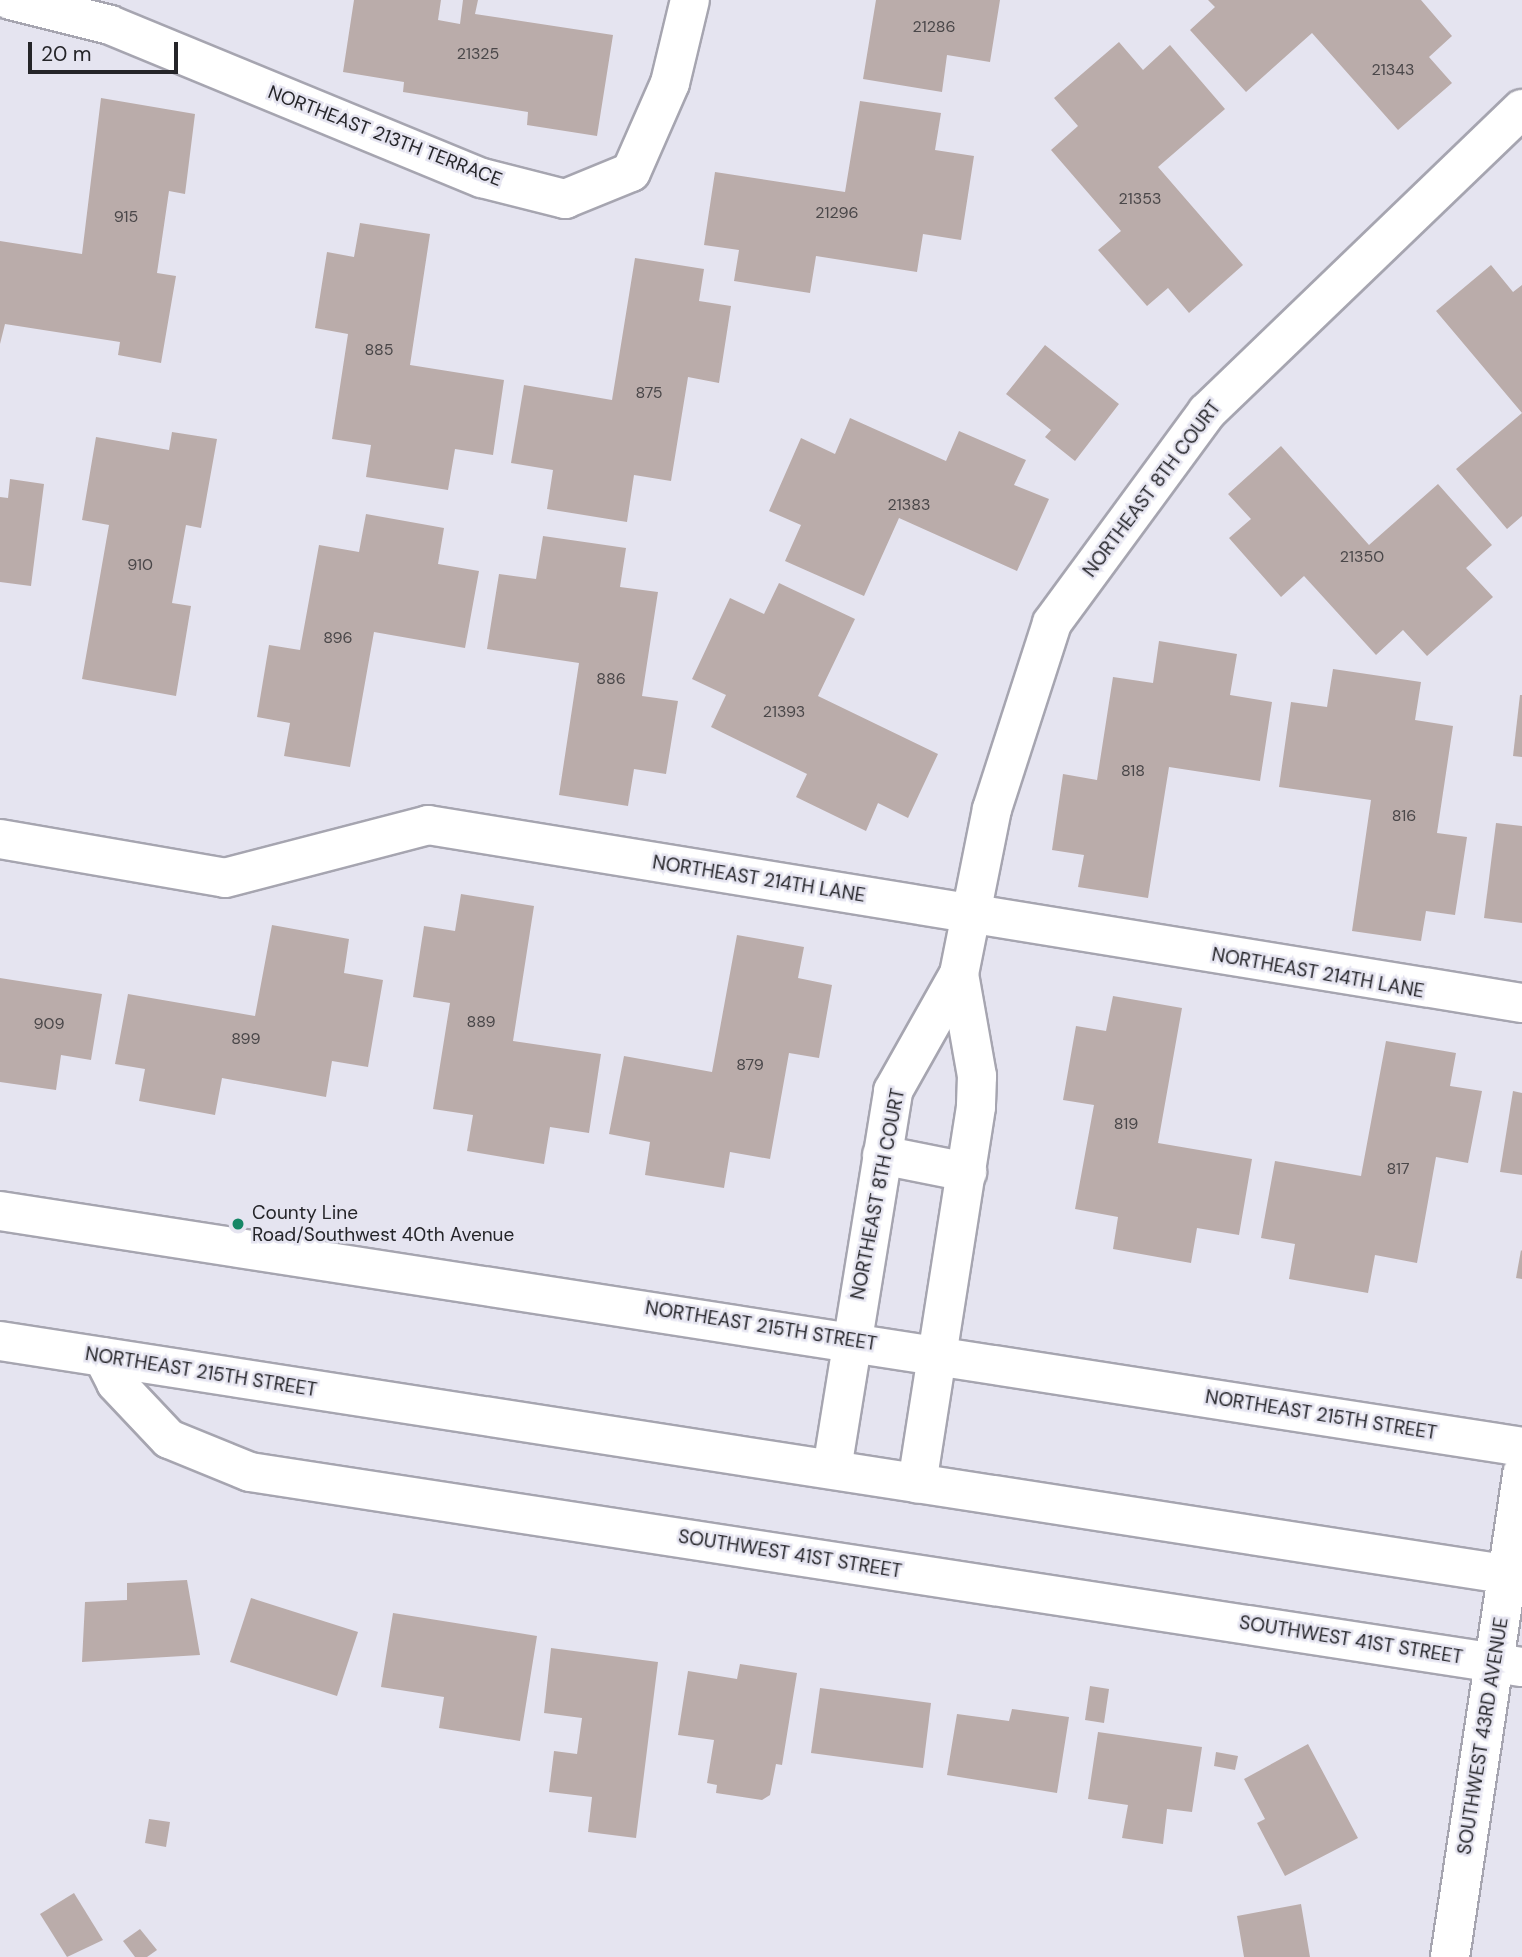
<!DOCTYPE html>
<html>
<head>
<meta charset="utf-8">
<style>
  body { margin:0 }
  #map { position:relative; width:1522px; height:1957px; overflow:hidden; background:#e5e4f0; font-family:"DM Sans",sans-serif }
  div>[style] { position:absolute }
  .building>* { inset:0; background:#baacaa }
  .roads { filter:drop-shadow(2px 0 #a6a5b0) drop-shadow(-2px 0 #a6a5b0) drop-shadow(0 2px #a6a5b0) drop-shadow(0 -2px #a6a5b0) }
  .minor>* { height:38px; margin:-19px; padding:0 19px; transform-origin:19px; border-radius:19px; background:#fff }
  .dots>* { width:19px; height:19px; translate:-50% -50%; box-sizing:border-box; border:4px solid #e5e4f0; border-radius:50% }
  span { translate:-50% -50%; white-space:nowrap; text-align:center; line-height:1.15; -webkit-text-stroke:5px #e5e4f0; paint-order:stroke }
  .number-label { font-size:16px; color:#4a4749 }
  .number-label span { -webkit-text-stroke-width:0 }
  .street-label { font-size:19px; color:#252529 }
  .poi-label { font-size:19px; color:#252529 }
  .left { translate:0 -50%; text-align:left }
  .scale { position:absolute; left:28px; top:42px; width:150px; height:32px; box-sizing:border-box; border:4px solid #252529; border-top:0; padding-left:9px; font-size:21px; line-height:24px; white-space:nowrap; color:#252529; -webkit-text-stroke:5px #e5e4f0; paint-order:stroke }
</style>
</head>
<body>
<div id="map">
  <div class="building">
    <div style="clip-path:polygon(354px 0,441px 0,438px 20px,460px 24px,463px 0,478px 0,475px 14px,613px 35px,597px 136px,527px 125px,528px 112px,403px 92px,404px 82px,343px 72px)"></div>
    <div style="clip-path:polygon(876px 0,1000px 0,990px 62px,947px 55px,942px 92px,863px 79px)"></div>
    <div style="clip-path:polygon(1208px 0,1421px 0,1452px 36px,1429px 57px,1452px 83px,1398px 130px,1312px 33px,1246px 92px,1190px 30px,1215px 7px)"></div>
    <div style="clip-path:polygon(1119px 42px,1143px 70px,1170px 45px,1225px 109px,1158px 167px,1243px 265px,1189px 313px,1168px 288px,1147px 306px,1098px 250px,1121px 231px,1051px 150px,1078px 126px,1054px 98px)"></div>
    <div style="clip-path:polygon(101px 98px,195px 114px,185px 194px,169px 191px,157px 273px,176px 276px,161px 363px,118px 355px,120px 342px,5px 324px,0 344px,0 241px,82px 254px)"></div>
    <div style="clip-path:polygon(860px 101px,941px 113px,935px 150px,974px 156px,961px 240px,923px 234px,917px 272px,816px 256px,810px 293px,734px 281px,739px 250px,704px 245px,715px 172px,845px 192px)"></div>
    <div style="clip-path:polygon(360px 223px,430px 234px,410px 365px,504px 380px,493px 455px,455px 449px,448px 490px,366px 477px,371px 445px,332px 439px,348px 334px,315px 328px,327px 252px,354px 257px)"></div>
    <div style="clip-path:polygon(635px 258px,704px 269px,699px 301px,731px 306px,719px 383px,688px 377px,671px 481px,634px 475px,627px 522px,547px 509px,553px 470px,511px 463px,524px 385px,612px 400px)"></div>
    <div style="clip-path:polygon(1491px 265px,1513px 292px,1522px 285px,1522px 516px,1507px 529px,1456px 469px,1522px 413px,1436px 311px)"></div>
    <div style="clip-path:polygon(1045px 345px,1119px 404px,1075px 461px,1045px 437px,1051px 430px,1006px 394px)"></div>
    <div style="clip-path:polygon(850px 418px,946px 461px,959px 431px,1026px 460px,1014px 485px,1049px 499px,1017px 571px,899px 518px,864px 596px,785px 561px,801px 525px,769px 511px,801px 438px,835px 454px)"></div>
    <div style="clip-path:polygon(172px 432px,217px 439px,201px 528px,186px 525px,172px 603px,191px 606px,176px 696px,82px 679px,109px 525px,82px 520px,96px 437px,169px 450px)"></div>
    <div style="clip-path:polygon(1281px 446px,1369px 545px,1438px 484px,1492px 545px,1466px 568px,1493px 597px,1427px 656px,1403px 630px,1376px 655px,1304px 576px,1281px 597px,1229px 538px,1251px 519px,1228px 494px)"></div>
    <div style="clip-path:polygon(10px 479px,44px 484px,31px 586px,0 582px,0 497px,8px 498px)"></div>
    <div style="clip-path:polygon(366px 514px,444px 528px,438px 564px,479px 571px,465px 648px,374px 632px,350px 767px,284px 756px,290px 723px,257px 717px,269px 645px,300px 650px,319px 545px,359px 552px)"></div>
    <div style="clip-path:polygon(543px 536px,626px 548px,620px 587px,658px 592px,642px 696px,678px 701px,666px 774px,634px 769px,628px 806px,559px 795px,579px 663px,487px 649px,499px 574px,536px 579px)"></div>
    <div style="clip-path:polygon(779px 583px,855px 619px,818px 696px,938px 754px,908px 818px,878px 803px,866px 831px,796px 797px,807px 774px,711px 727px,726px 695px,692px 679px,730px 598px,764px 614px)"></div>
    <div style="clip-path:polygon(1159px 641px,1237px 654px,1230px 695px,1272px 702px,1260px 781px,1169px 767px,1148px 898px,1078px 887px,1084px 855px,1052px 850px,1063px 774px,1097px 780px,1113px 677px,1153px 683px)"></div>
    <div style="clip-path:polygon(1333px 669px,1421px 682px,1415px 720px,1453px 726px,1437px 833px,1467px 837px,1455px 915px,1426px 911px,1421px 941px,1352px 931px,1371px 800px,1279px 787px,1291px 702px,1327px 707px)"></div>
    <div style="clip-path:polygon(1520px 695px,1522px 695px,1522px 757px,1513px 756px)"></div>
    <div style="clip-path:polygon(1496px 823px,1522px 826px,1522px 923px,1484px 918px)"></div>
    <div style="clip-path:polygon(461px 894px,534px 906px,513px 1041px,601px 1054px,589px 1133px,550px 1127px,544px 1164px,467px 1151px,473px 1115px,433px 1109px,450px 1003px,413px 997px,424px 926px,455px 931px)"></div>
    <div style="clip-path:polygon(272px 925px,349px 939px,344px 973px,383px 980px,368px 1067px,332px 1061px,326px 1097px,222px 1078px,215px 1115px,139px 1101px,145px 1069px,115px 1064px,128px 994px,255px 1016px)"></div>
    <div style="clip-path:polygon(737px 935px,804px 947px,798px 978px,832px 985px,819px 1058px,789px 1053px,770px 1159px,730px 1152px,724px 1188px,645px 1175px,650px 1142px,609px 1134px,624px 1056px,712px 1072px)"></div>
    <div style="clip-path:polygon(0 978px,102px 994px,91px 1060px,61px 1055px,56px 1090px,0 1082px)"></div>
    <div style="clip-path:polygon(1113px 996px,1182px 1008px,1158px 1143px,1252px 1159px,1239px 1235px,1197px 1228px,1191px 1263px,1113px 1249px,1118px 1217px,1075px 1209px,1094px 1105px,1063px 1100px,1076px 1026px,1106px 1031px)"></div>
    <div style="clip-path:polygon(1386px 1041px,1456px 1053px,1450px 1086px,1482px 1091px,1468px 1163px,1436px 1157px,1417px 1263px,1375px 1255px,1368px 1293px,1289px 1279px,1295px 1244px,1261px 1238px,1275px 1161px,1361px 1176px)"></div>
    <div style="clip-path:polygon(1513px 1091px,1522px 1093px,1522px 1175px,1500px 1172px)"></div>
    <div style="clip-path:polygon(1521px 1250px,1522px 1251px,1522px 1279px,1516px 1278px)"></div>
    <div style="clip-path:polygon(187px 1580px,200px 1655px,82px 1662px,85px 1602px,127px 1600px,127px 1583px)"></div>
    <div style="clip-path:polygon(251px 1598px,358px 1632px,337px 1696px,230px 1662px)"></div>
    <div style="clip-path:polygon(393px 1613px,537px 1636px,520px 1741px,439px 1728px,444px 1697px,381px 1687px)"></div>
    <div style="clip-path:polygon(551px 1648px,658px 1662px,636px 1838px,588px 1832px,592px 1797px,549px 1792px,554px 1751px,577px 1754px,582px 1718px,544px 1713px)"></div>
    <div style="clip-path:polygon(740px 1664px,797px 1673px,782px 1765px,776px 1764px,770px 1795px,762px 1800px,716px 1793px,717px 1785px,707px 1783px,714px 1740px,678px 1735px,688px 1671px,737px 1679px)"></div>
    <div style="clip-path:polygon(1090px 1686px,1109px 1689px,1104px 1723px,1085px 1720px)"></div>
    <div style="clip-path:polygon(820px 1688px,931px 1703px,923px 1768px,811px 1753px)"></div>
    <div style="clip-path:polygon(1012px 1709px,1069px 1717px,1057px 1793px,947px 1775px,957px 1714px,1009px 1721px)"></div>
    <div style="clip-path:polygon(1098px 1732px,1202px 1747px,1192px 1812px,1167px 1809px,1163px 1844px,1122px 1838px,1128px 1805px,1088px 1799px)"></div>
    <div style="clip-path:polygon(1308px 1744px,1358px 1838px,1285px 1876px,1257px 1823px,1265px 1819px,1244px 1779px)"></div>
    <div style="clip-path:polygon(1216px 1752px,1238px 1756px,1235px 1770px,1214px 1766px)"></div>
    <div style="clip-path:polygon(149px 1819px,170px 1822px,166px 1847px,145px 1843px)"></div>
    <div style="clip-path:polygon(74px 1893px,103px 1940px,67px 1957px,40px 1914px)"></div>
    <div style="clip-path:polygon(1301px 1904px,1310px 1957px,1322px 1957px,1244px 1957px,1237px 1916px)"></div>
    <div style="clip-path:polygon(140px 1929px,157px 1950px,147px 1957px,135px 1957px,123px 1941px)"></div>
  </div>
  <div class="roads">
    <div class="minor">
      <div style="left:10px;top:0;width:103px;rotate:14deg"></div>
      <div style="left:110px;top:25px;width:402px;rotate:22.4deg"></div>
      <div style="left:482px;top:178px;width:86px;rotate:14.2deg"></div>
      <div style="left:565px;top:199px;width:71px;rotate:-22.2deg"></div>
      <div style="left:631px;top:172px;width:97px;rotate:-66.3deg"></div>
      <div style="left:670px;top:83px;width:85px;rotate:-76.5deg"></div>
      <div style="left:0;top:839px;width:228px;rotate:9.8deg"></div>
      <div style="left:225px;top:878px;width:210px;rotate:-14.6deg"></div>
      <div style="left:428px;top:825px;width:1108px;rotate:9.24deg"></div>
      <div style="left:959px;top:974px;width:168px;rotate:-78.7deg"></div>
      <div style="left:992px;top:809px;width:195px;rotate:-72.1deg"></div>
      <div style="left:1052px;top:623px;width:262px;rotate:-53.7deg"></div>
      <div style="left:1207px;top:412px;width:437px;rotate:-43.9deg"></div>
      <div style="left:882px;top:1155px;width:87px;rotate:11.3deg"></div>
      <div style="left:0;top:1211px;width:1540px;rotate:8.81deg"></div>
      <div style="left:0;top:1341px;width:1540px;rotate:8.81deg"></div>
      <div style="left:103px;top:1357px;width:29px;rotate:63deg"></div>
      <div style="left:116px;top:1383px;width:77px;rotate:46.6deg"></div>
      <div style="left:169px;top:1439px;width:87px;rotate:22.2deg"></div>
      <div style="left:250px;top:1472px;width:1287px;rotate:8.72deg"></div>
      <div style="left:832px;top:1469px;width:383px;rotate:-80.8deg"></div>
      <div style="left:893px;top:1091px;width:134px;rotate:-60.6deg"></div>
      <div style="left:959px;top:974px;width:104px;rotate:80deg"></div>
      <div style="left:977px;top:1076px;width:31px;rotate:92deg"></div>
      <div style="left:976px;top:1107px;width:381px;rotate:98.9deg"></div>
      <div style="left:1450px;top:1957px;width:489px;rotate:-81.5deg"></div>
    </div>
  </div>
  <div class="dots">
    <div style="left:238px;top:1224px;background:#168766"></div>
  </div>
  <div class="number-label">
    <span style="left:934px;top:27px">21286</span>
    <span style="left:478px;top:54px">21325</span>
    <span style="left:1393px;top:70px">21343</span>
    <span style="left:1140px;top:199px">21353</span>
    <span style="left:837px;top:213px">21296</span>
    <span style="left:126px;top:217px">915</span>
    <span style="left:379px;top:350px">885</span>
    <span style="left:649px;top:393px">875</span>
    <span style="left:909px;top:505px">21383</span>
    <span style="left:1362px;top:557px">21350</span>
    <span style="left:140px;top:565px">910</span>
    <span style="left:338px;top:638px">896</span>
    <span style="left:611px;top:679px">886</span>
    <span style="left:784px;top:712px">21393</span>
    <span style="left:1133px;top:771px">818</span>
    <span style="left:1404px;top:816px">816</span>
    <span style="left:481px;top:1022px">889</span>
    <span style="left:49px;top:1024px">909</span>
    <span style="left:246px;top:1039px">899</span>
    <span style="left:750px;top:1065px">879</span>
    <span style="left:1126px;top:1124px">819</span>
    <span style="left:1398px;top:1169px">817</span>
  </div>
  <div class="street-label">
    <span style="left:385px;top:136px;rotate:21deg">NORTHEAST 213TH TERRACE</span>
    <span style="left:1152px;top:489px;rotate:-53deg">NORTHEAST 8TH COURT</span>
    <span style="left:759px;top:879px;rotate:9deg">NORTHEAST 214TH LANE</span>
    <span style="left:1318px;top:973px;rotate:10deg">NORTHEAST 214TH LANE</span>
    <span style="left:878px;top:1194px;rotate:-79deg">NORTHEAST 8TH COURT</span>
    <span style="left:761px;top:1326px;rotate:9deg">NORTHEAST 215TH STREET</span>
    <span style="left:201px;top:1372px;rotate:9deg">NORTHEAST 215TH STREET</span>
    <span style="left:1321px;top:1415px;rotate:9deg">NORTHEAST 215TH STREET</span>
    <span style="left:790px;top:1554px;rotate:9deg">SOUTHWEST 41ST STREET</span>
    <span style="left:1351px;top:1640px;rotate:9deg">SOUTHWEST 41ST STREET</span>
    <span style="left:1483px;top:1736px;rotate:-81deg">SOUTHWEST 43RD AVENUE</span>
  </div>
  <div class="poi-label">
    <span class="left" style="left:252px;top:1224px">County Line<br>Road/Southwest 40th Avenue</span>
  </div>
  <div class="scale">20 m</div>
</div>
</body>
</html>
